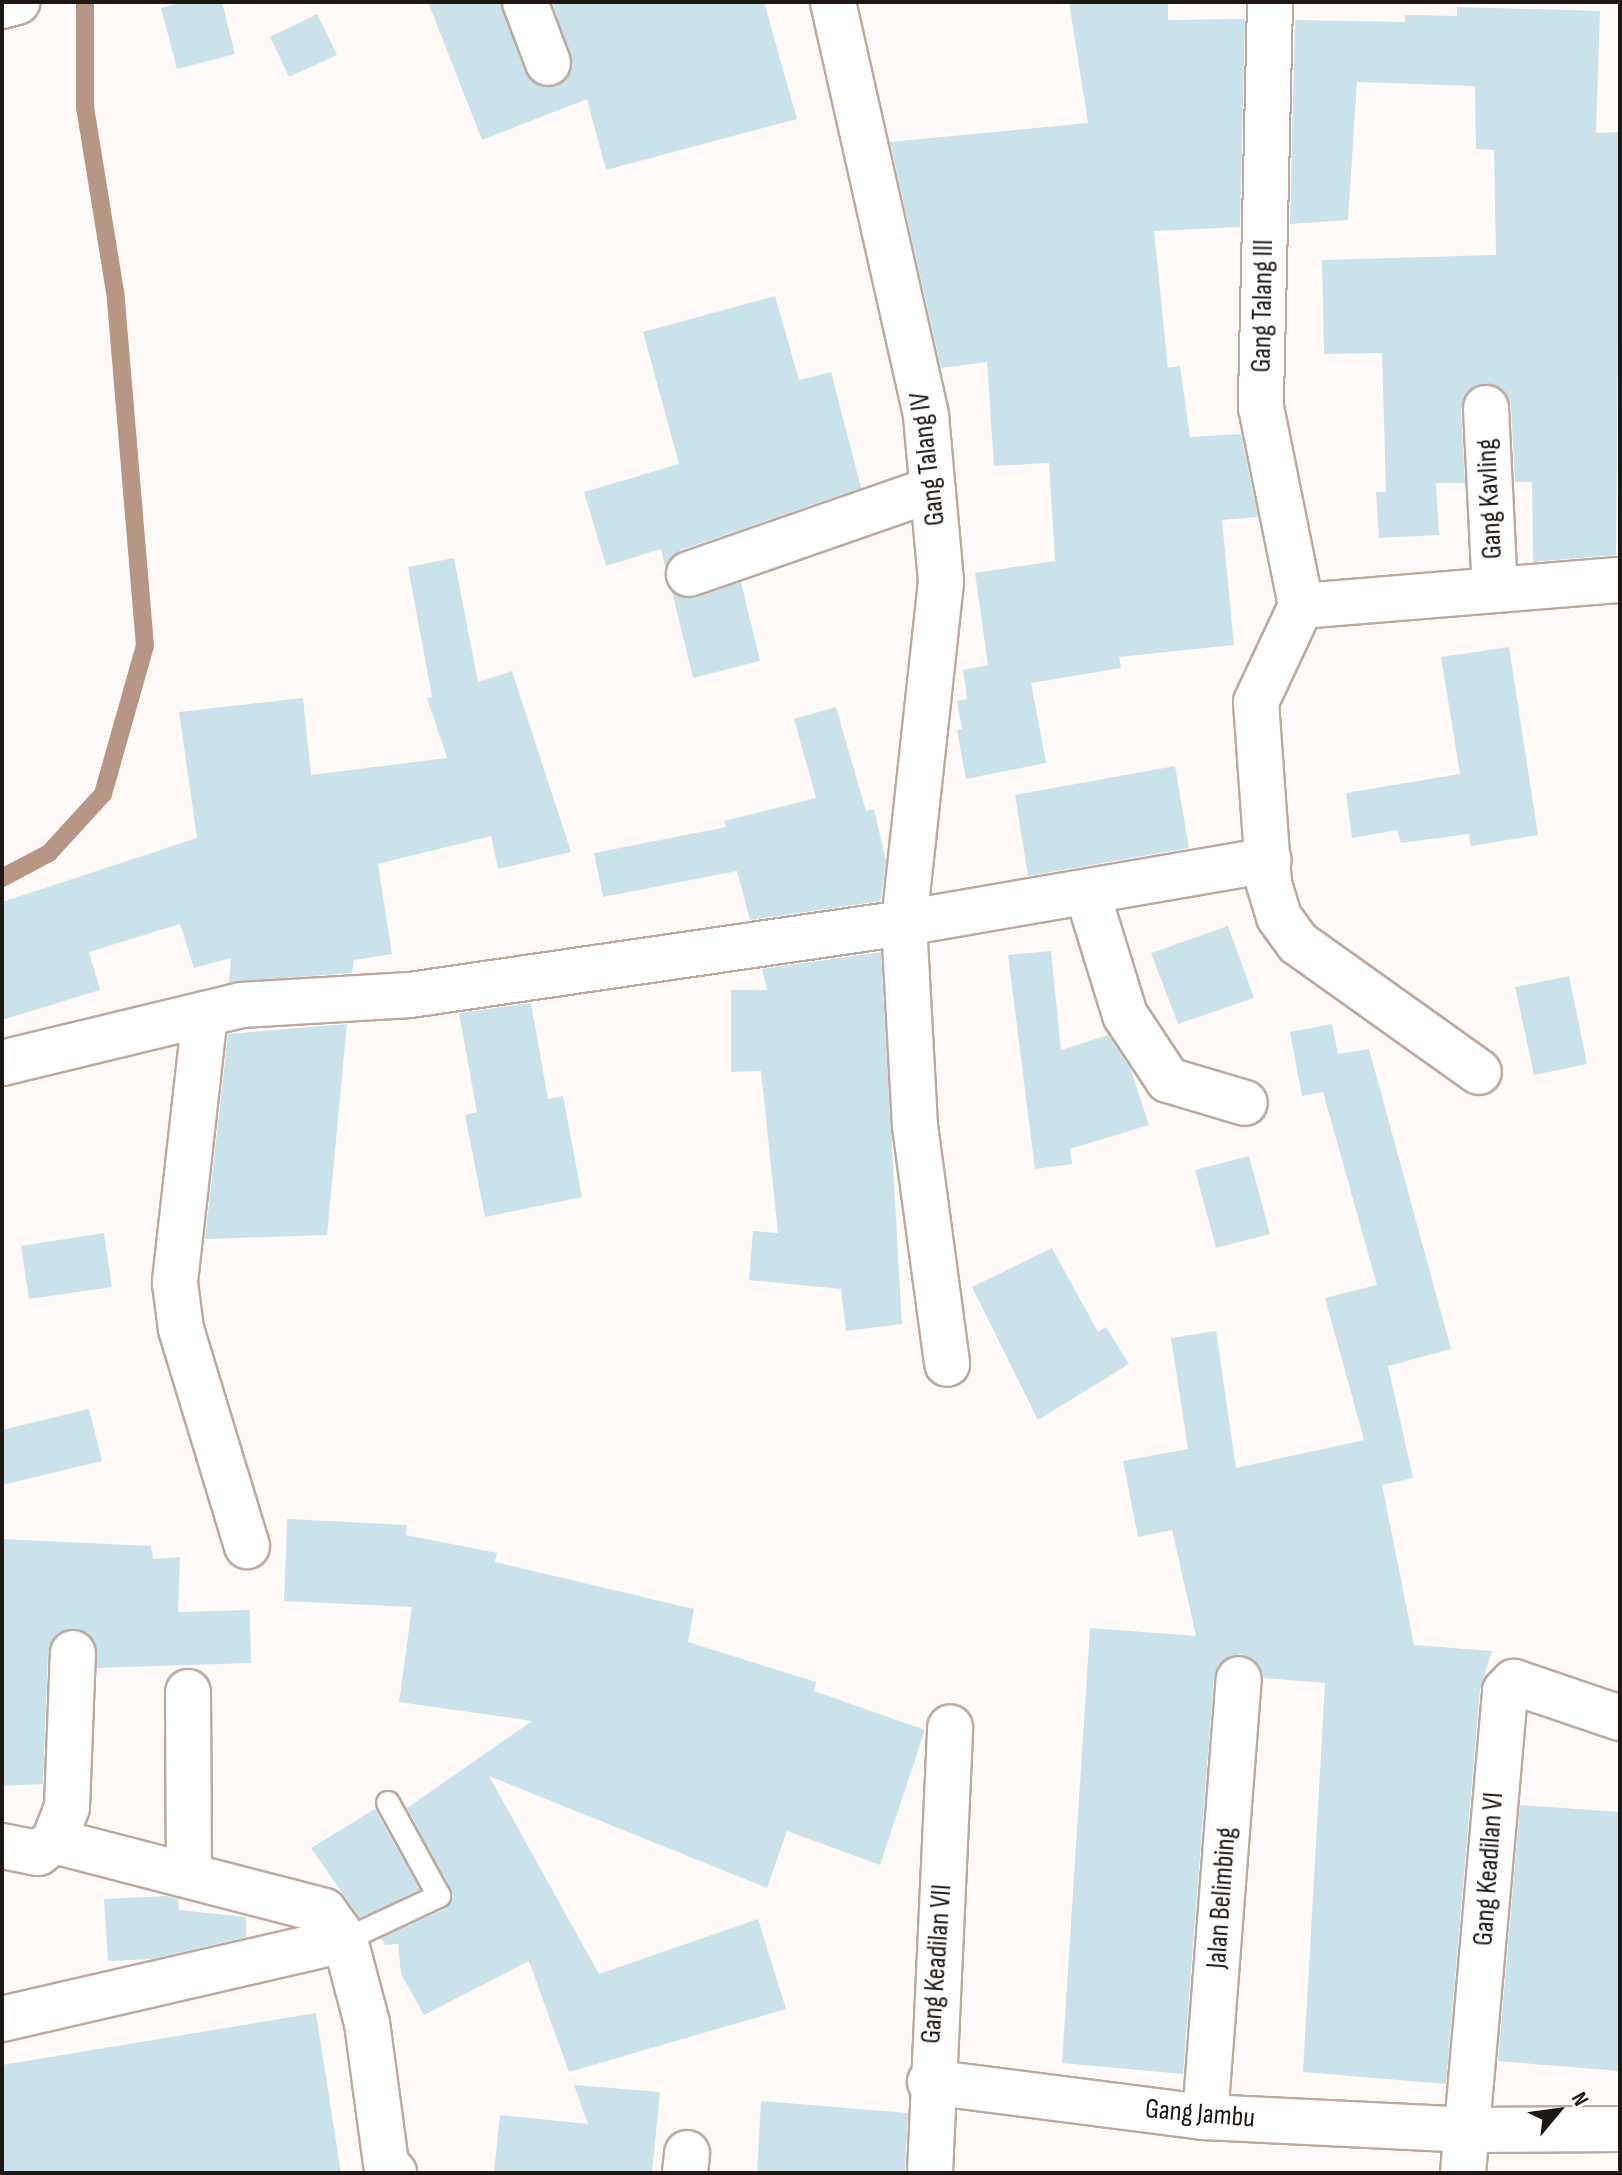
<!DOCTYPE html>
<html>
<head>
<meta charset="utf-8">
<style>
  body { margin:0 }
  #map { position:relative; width:1622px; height:2175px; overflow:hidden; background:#fffaf8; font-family:"Sofia Sans Condensed",sans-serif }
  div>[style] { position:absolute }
  .stream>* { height:18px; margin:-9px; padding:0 9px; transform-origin:9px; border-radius:9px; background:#b89685 }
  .building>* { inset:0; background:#cae3ea }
  .roads { filter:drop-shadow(2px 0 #bea99f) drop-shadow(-2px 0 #bea99f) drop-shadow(0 2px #bea99f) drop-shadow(0 -2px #bea99f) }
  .service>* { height:22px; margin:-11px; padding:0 11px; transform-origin:11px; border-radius:11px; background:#fff }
  .minor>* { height:44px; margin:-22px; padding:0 22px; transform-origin:22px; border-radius:22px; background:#fff }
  span { translate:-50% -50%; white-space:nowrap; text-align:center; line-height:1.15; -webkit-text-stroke:6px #fff; paint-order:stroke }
  .street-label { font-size:28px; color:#1f1713 }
  .frame { position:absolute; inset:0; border:4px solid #1f1713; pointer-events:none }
  .north { position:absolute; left:1518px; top:2071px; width:80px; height:80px; -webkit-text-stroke:6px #fff; paint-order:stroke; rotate:61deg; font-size:22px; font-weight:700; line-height:32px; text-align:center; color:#1f1713 }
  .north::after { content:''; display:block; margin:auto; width:28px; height:36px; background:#1f1713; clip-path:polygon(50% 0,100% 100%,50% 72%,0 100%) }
</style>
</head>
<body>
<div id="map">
  <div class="stream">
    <div style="left:2px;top:878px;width:53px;rotate:-28deg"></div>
    <div style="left:49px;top:853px;width:80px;rotate:-47.5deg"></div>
    <div style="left:103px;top:794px;width:154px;rotate:-74.2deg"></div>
    <div style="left:145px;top:646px;width:355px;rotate:-94.8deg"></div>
    <div style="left:115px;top:292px;width:187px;rotate:-99.2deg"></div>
    <div style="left:85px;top:107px;width:105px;rotate:-90deg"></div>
  </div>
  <div class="building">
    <div style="clip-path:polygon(184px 2px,222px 2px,235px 54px,177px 69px,161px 8px)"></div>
    <div style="clip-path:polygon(428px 2px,501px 2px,525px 72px,545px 88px,567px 79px,573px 66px,552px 2px,764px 2px,797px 119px,606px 170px,587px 99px,482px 140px)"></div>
    <div style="clip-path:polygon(1069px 2px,1168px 2px,1168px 20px,1245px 19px,1240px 227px,1154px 231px,1168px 368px,1180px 366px,1190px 437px,1241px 434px,1258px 517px,1222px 520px,1234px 645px,1119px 657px,1121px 668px,1031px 683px,1046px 763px,966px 779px,957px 730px,962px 729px,957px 701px,967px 699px,963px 670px,988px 665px,975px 573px,1055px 561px,1049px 463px,994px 466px,987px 362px,941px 368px,890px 142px,1088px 123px)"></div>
    <div style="clip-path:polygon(1457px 7px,1600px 11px,1596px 133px,1620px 132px,1616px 555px,1533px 562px,1532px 482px,1515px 482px,1511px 406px,1506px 394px,1486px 383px,1472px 388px,1461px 408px,1465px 483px,1436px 483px,1439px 535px,1379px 538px,1376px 492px,1386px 492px,1382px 353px,1324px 354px,1322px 260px,1496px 255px,1494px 150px,1476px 149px,1475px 86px,1357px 82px,1348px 220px,1290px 224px,1295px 20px,1405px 22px,1405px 15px,1457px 16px)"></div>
    <div style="clip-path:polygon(317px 14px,337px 55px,289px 77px,270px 37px)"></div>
    <div style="clip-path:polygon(775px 296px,799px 380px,831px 372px,861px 488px,681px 550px,665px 567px,661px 549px,606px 566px,584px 492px,679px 464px,643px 332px)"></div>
    <div style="clip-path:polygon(454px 558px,478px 682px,512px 671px,571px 852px,498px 869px,491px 836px,378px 864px,392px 954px,354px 960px,352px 973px,229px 982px,231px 958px,194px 968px,180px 924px,89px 952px,100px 990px,2px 1020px,2px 902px,197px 838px,179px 712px,303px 698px,311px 775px,447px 758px,427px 698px,432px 697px,408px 567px)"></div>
    <div style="clip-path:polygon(741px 582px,760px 661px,693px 678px,672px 592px,696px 598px)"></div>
    <div style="clip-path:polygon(1509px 647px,1538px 835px,1471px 846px,1469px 834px,1401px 843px,1397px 830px,1352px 838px,1346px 793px,1460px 774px,1441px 657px)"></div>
    <div style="clip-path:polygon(836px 707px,866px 811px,874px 809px,886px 861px,881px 901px,750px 920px,737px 871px,603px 897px,594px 853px,726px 827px,724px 821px,816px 798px,794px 719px)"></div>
    <div style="clip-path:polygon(1175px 766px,1189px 848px,1028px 876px,1015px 795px)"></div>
    <div style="clip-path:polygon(1228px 926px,1254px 998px,1178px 1024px,1151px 953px)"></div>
    <div style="clip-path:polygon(1051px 951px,1061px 1050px,1108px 1035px,1131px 1070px,1149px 1125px,1070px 1149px,1072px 1164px,1035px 1169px,1008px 955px)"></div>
    <div style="clip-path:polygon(881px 952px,902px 1324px,846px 1331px,841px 1289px,749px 1280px,753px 1231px,778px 1233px,761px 1071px,731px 1072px,731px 990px,767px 990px,762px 969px)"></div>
    <div style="clip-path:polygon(1569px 976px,1587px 1064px,1534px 1075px,1515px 987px)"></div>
    <div style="clip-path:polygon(531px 1003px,548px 1099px,563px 1096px,582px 1197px,485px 1217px,465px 1115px,477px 1112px,459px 1013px)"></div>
    <div style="clip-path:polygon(347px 1024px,327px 1235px,205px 1239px,228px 1034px)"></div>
    <div style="clip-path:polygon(1332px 1024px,1338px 1054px,1369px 1049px,1451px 1349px,1388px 1366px,1413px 1478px,1382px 1485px,1414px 1645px,1492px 1651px,1480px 1689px,1446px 2084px,1303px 2072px,1325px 1683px,1264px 1678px,1254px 1659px,1240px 1654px,1219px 1664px,1214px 1677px,1183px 2074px,1062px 2063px,1090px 1628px,1196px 1636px,1172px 1530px,1138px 1537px,1123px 1461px,1188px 1449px,1171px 1338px,1216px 1331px,1236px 1468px,1364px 1440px,1325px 1298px,1377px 1285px,1323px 1092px,1302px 1096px,1290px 1032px)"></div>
    <div style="clip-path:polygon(1249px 1156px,1270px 1234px,1216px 1248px,1195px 1170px)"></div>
    <div style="clip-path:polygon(104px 1233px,112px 1287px,29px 1299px,21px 1246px)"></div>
    <div style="clip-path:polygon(1052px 1248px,1098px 1332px,1106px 1327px,1129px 1364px,1038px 1420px,972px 1287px)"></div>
    <div style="clip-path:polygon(89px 1409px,102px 1461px,2px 1485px,2px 1430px)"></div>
    <div style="clip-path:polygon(287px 1519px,407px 1525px,406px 1535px,497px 1553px,495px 1562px,694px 1609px,688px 1642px,816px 1682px,814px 1691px,925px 1730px,880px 1865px,787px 1831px,767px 1888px,489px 1776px,599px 1974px,758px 1919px,786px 2009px,569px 2072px,529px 1961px,424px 2015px,401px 1974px,398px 1944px,385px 1945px,381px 1938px,445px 1909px,453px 1896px,407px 1808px,532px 1721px,399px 1702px,412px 1607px,284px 1601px)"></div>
    <div style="clip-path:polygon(2px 1539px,151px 1546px,153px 1559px,180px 1557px,178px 1612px,250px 1610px,251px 1663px,97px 1668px,95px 1642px,87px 1632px,62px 1631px,48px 1652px,43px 1784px,2px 1786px)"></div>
    <div style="clip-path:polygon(1520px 1805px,1620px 1812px,1620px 2071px,1498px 2061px)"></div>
    <div style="clip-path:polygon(375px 1809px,420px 1890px,360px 1918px,311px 1848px)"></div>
    <div style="clip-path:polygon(167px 1896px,178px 1899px,179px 1910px,246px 1917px,246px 1937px,152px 1959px,108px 1961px,104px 1899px)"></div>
    <div style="clip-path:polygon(316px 2013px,341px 2173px,2px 2173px,2px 2065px)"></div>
    <div style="clip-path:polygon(574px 2085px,660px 2092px,652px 2173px,494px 2173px,500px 2115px,588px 2124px)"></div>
    <div style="clip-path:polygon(761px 2101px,908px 2113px,905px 2173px,757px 2173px)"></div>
  </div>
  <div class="roads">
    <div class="service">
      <div style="left:345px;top:1940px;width:104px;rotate:-25.1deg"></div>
      <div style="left:439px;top:1896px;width:106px;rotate:-118.7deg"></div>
    </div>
    <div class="minor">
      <div style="left:525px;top:2px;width:65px;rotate:69.3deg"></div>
      <div style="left:833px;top:2px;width:424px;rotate:77.3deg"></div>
      <div style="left:926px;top:416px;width:167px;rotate:84.8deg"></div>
      <div style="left:941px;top:582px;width:343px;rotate:96.2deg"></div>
      <div style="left:904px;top:923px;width:203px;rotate:86.9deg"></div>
      <div style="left:915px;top:1126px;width:240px;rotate:82.3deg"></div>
      <div style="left:1270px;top:2px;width:405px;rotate:91.3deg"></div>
      <div style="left:1261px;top:407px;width:203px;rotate:78.6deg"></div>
      <div style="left:2px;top:6px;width:16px;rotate:-15deg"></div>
      <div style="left:1486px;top:408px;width:182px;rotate:87.2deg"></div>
      <div style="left:689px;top:574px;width:258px;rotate:-19.2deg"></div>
      <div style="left:1301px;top:606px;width:106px;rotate:115.1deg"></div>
      <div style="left:1256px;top:702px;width:182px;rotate:85.9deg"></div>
      <div style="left:1269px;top:884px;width:34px;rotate:73deg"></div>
      <div style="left:1279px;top:917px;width:32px;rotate:54deg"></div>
      <div style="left:1298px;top:943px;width:222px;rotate:35.5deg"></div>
      <div style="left:1301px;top:606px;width:320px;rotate:-4.7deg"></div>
      <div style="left:1087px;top:892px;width:129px;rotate:72.8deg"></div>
      <div style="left:1125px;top:1015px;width:78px;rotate:56.5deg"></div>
      <div style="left:1168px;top:1080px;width:80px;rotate:16.6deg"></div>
      <div style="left:205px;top:1014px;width:271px;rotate:96.4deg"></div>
      <div style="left:175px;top:1283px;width:46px;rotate:82.6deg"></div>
      <div style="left:181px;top:1329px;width:227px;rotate:73.1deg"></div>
      <div style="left:2px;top:1063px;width:246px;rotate:-13.6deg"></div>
      <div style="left:241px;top:1005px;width:169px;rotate:-3.4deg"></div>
      <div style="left:410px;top:995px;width:499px;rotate:-8.3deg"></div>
      <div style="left:904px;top:923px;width:370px;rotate:-9.8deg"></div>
      <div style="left:188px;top:1692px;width:181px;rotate:89.7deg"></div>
      <div style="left:54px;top:1841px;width:279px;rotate:14.5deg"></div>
      <div style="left:324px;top:1911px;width:36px;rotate:54deg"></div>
      <div style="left:345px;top:1940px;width:86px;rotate:75.2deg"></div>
      <div style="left:367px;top:2023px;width:141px;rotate:82.3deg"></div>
      <div style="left:386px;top:2163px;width:13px;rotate:51deg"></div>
      <div style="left:2px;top:1846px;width:37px;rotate:11deg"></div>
      <div style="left:38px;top:1853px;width:20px;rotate:-37deg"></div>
      <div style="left:54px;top:1841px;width:36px;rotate:-69deg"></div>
      <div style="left:67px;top:1807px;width:154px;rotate:-87.8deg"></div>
      <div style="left:2px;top:2019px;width:352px;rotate:-13deg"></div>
      <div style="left:930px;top:2082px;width:277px;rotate:7.3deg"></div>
      <div style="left:1205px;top:2117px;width:266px;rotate:2.8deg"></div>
      <div style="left:1471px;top:2130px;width:149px;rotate:-0.4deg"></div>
      <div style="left:1205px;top:2117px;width:439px;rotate:-85.6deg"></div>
      <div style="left:685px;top:2173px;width:20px;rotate:-84deg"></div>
      <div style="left:930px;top:2173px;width:446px;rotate:-87.4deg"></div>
      <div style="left:1463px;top:2173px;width:484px;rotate:-85deg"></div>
      <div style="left:1505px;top:1691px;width:13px;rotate:-45deg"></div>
      <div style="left:1514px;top:1682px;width:112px;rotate:18.8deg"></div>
    </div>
  </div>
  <div class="street-label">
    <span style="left:1263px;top:306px;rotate:-89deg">Gang Talang III</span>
    <span style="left:928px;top:459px;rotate:-97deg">Gang Talang IV</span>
    <span style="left:1490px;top:499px;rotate:-93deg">Gang Kavling</span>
    <span style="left:1489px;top:1869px;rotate:-86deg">Gang Keadilan VI</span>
    <span style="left:1222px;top:1898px;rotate:-86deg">Jalan Belimbing</span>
    <span style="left:937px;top:1964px;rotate:-86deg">Gang Keadilan VII</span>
    <span style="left:1200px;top:2114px;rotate:5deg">Gang Jambu</span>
  </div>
  <div class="frame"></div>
  <div class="north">N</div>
</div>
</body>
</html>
